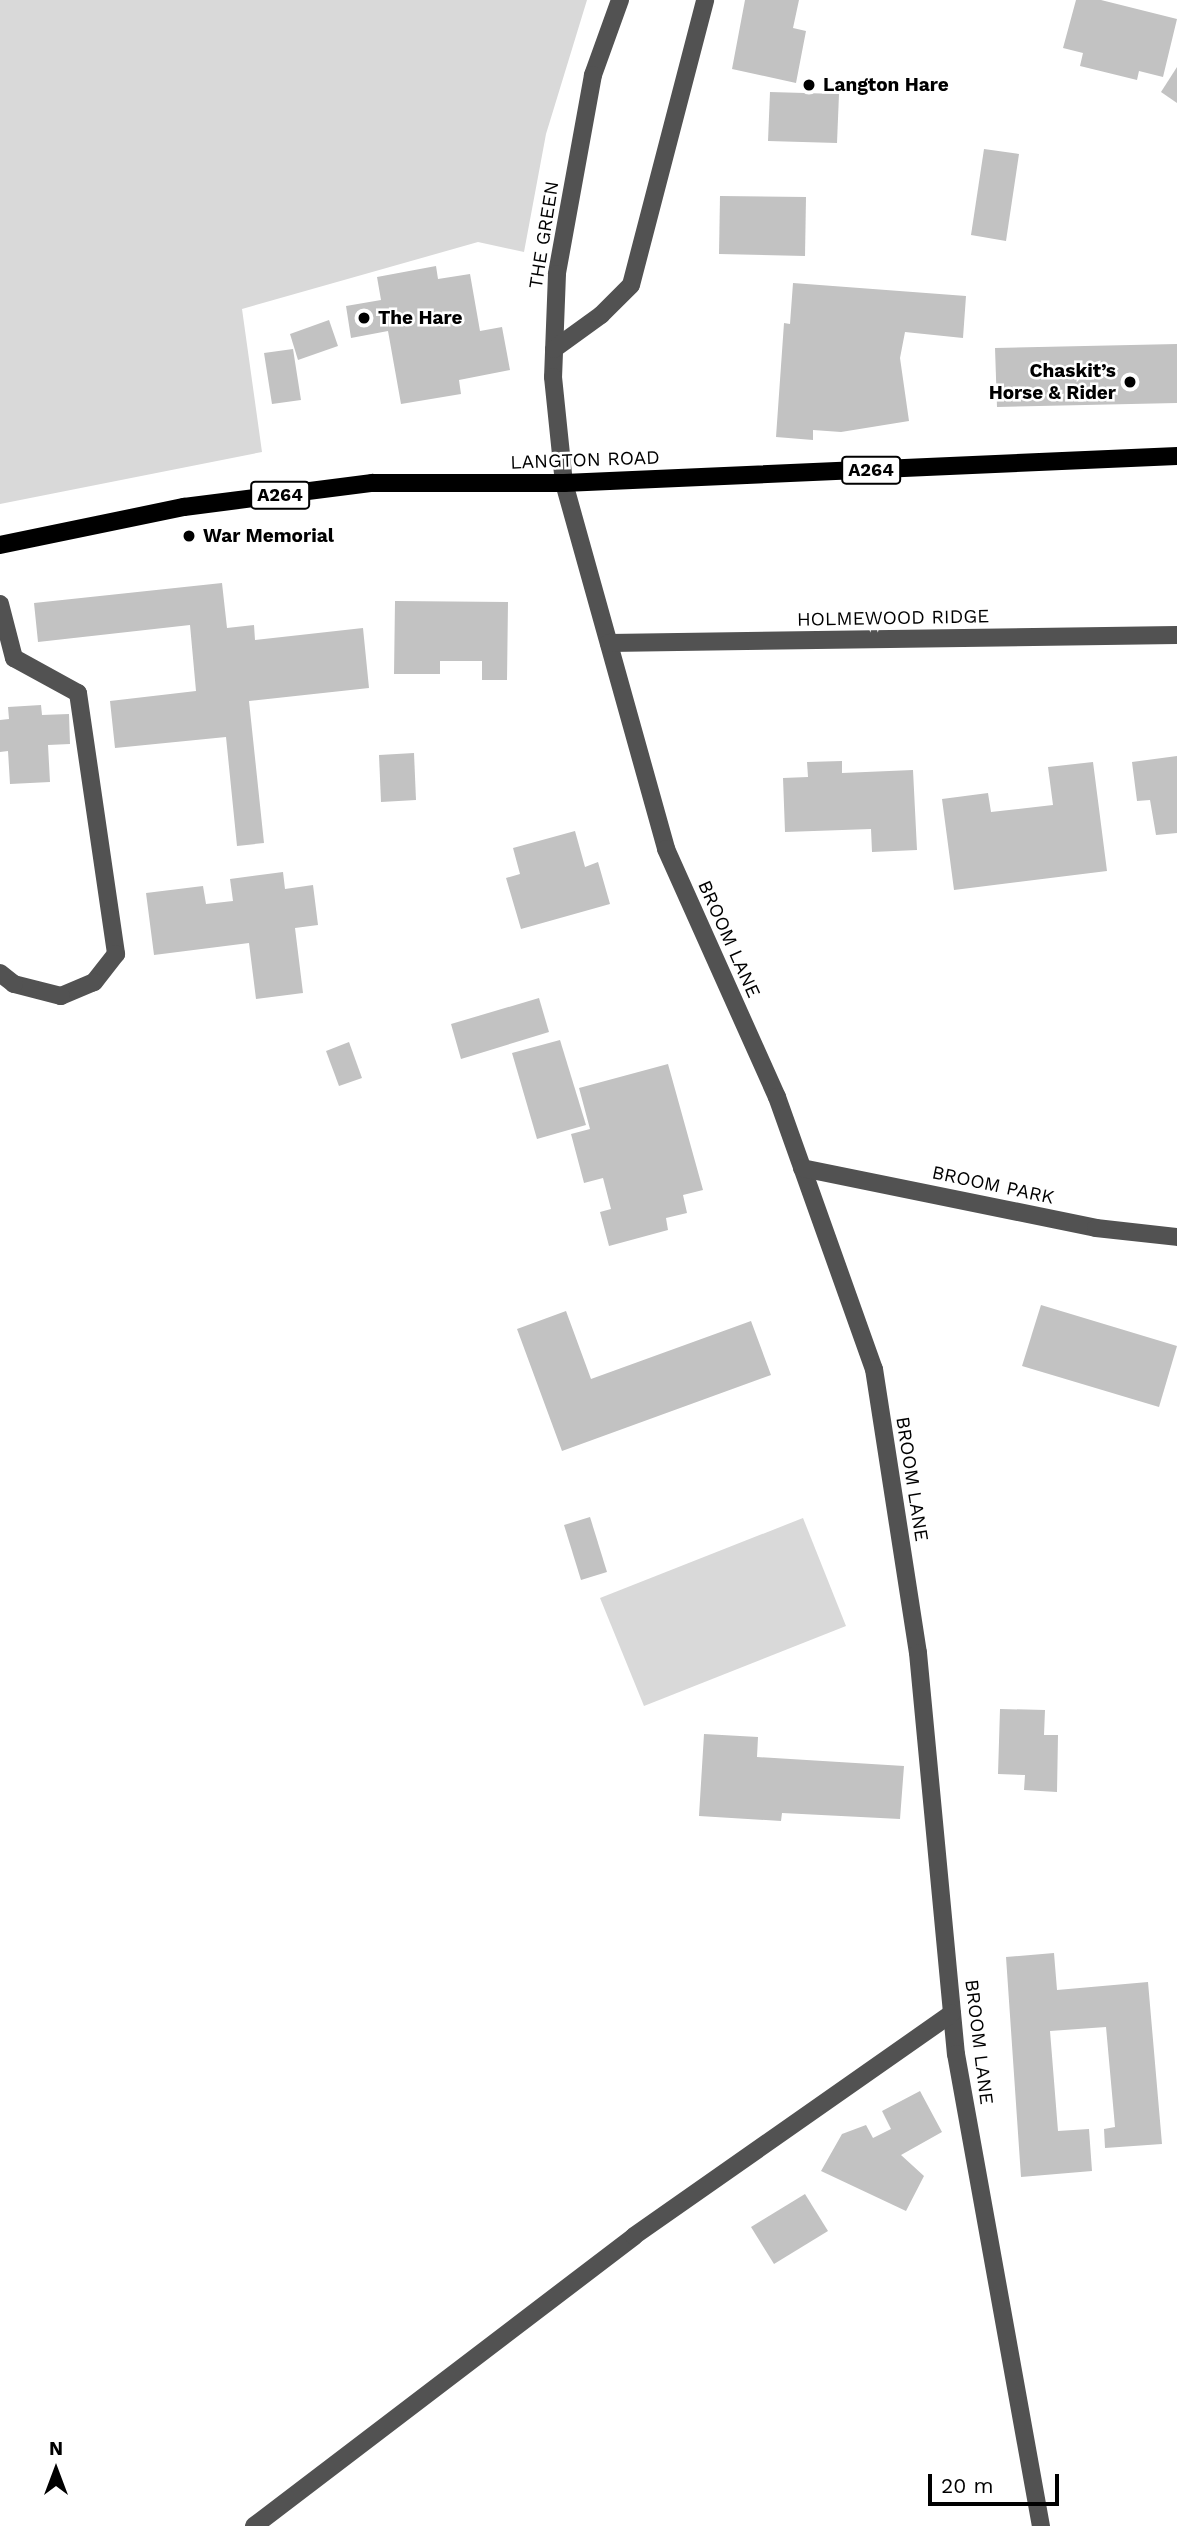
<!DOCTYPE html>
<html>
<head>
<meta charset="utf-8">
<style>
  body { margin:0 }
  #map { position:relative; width:1177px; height:2526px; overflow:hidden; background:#fff; font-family:"Work Sans",sans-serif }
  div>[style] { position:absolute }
  .green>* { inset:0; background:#d9d9d9 }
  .building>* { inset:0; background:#c2c2c2 }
  .minor>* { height:18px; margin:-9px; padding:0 9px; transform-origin:9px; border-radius:9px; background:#525252 }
  .major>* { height:18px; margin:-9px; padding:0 9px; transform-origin:9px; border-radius:9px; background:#000 }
  .dots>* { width:19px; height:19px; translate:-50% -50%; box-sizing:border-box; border:4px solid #fff; border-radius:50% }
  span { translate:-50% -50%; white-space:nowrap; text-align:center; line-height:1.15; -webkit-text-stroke:5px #fff; paint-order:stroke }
  .shield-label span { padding:2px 5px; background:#fff; border:2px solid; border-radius:5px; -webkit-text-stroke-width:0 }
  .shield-label { font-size:18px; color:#000; font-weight:700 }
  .poi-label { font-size:19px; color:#000; font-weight:700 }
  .left { translate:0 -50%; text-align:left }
  .right { translate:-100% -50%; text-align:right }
  .street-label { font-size:19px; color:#000 }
  .north { position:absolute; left:21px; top:2435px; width:70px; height:70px; -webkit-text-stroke:5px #fff; paint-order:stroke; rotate:0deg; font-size:19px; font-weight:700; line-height:28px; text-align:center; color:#000 }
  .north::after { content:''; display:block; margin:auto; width:24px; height:32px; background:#000; clip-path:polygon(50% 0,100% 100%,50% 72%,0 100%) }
  .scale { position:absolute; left:928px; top:2474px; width:131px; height:32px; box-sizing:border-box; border:4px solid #000; border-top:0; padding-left:9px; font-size:21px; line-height:24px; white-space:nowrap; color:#000; -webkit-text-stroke:5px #fff; paint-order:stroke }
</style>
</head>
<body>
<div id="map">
  <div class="green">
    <div style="clip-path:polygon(0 0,587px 0,546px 134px,524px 252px,478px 242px,242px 309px,262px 452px,0 504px)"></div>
    <div style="clip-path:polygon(803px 1518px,846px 1626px,644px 1706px,600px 1598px)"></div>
  </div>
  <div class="building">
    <div style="clip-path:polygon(745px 0,799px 0,793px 28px,806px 31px,796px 83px,732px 69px)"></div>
    <div style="clip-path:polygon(1076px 0,1101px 0,1177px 19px,1163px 77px,1139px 71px,1137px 80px,1080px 66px,1083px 53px,1063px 48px)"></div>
    <div style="clip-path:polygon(1177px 67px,1177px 103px,1161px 92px)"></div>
    <div style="clip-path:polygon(770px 92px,839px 94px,837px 143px,768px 141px)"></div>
    <div style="clip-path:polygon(984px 149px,1019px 154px,1006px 241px,971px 235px)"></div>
    <div style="clip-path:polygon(720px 196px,806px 197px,805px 256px,719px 254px)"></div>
    <div style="clip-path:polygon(436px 266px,438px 279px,470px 274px,480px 331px,502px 327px,510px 370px,459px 380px,461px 394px,401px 404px,388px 331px,351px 338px,346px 306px,381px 300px,377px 277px)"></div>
    <div style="clip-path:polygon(793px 283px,966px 296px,963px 338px,905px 332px,900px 358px,909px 421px,841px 432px,813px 430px,813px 440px,776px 437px,784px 323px,790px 324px)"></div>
    <div style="clip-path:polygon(329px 320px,338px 346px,298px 360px,290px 334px)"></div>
    <div style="clip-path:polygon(1177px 344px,1177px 403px,997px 407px,995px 348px)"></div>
    <div style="clip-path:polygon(293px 349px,301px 400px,272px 404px,264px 353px)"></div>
    <div style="clip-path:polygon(222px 583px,227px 628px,254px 625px,255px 640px,363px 628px,369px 688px,249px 701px,264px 843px,237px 846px,226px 737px,115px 748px,110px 701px,196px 691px,190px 625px,38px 642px,34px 603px)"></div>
    <div style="clip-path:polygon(395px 601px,508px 602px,507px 680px,482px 680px,482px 661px,440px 661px,440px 674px,394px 674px)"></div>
    <div style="clip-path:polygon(41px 705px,42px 715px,69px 714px,70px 744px,48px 745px,50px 782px,10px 784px,8px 751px,0 752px,0 720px,9px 719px,8px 707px)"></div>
    <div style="clip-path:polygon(414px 753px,416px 800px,381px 802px,379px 755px)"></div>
    <div style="clip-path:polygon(1177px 756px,1177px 833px,1156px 835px,1150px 800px,1137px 801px,1132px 762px)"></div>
    <div style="clip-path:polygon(842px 761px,842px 773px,913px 770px,917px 850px,872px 852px,871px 829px,785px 832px,783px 778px,808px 777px,807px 762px)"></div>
    <div style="clip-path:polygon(1093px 762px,1107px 871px,954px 890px,942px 799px,988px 793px,991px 812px,1053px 805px,1048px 767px)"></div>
    <div style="clip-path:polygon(575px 831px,585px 867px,598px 862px,610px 904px,521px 929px,506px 878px,520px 874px,513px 848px)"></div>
    <div style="clip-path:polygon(283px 872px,285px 889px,313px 885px,318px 925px,295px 928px,303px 993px,256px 999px,249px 943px,154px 955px,146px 893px,203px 886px,206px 904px,233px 901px,230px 879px)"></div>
    <div style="clip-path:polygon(539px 998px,549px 1032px,461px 1059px,451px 1024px)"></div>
    <div style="clip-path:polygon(560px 1040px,586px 1125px,537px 1139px,512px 1053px)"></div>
    <div style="clip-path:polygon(349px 1042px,362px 1078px,339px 1086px,326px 1051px)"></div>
    <div style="clip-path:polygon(668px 1064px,703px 1190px,683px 1195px,687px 1213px,666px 1218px,668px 1230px,609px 1246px,600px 1212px,611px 1209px,603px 1178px,584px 1183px,571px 1134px,590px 1129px,579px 1088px)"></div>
    <div style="clip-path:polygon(1041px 1305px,1177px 1346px,1159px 1407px,1022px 1366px)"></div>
    <div style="clip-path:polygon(566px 1311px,591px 1379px,751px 1321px,771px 1375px,562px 1451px,517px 1329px)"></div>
    <div style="clip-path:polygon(590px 1517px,607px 1572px,581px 1580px,564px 1525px)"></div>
    <div style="clip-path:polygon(1000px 1709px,1045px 1710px,1044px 1735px,1058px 1735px,1057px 1792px,1024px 1790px,1025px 1775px,998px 1774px)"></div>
    <div style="clip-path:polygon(704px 1734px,758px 1737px,757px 1757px,904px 1766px,900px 1819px,782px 1813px,781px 1821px,699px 1816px)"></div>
    <div style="clip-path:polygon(1054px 1953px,1057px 1990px,1148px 1982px,1162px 2144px,1105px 2148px,1104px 2129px,1115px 2127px,1106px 2027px,1050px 2031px,1058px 2131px,1089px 2129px,1092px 2171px,1021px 2177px,1006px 1957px)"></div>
    <div style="clip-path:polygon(920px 2091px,942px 2132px,901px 2155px,924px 2176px,906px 2211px,821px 2171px,842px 2134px,866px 2125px,873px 2138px,891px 2129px,882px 2111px)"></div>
    <div style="clip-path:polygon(805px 2194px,828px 2231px,774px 2264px,751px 2227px)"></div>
  </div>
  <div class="minor">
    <div style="left:620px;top:0;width:80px;rotate:109.8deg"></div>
    <div style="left:593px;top:75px;width:202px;rotate:100.3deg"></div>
    <div style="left:557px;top:274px;width:103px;rotate:92.2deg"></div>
    <div style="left:553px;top:377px;width:107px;rotate:84.1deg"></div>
    <div style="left:564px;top:483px;width:380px;rotate:74.4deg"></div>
    <div style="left:666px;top:849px;width:272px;rotate:65.9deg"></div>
    <div style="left:777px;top:1097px;width:289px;rotate:70.4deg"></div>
    <div style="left:874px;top:1369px;width:287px;rotate:81.2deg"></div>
    <div style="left:918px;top:1653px;width:403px;rotate:84.6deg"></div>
    <div style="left:956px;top:2054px;width:480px;rotate:79.8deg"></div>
    <div style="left:554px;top:349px;width:58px;rotate:-35.9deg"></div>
    <div style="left:601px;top:315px;width:42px;rotate:-45deg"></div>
    <div style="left:631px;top:285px;width:294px;rotate:-75.4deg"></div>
    <div style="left:0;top:604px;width:56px;rotate:75.5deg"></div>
    <div style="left:14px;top:658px;width:73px;rotate:28.7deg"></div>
    <div style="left:78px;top:693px;width:264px;rotate:81.7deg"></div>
    <div style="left:116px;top:954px;width:36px;rotate:128deg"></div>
    <div style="left:94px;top:982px;width:36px;rotate:157deg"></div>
    <div style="left:61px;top:996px;width:49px;rotate:-165.7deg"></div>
    <div style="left:14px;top:984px;width:18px;rotate:-142deg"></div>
    <div style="left:609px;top:643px;width:568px;rotate:-0.81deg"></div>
    <div style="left:802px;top:1168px;width:300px;rotate:11.5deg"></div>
    <div style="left:1096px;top:1228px;width:81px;rotate:6.3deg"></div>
    <div style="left:254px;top:2526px;width:478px;rotate:-37.3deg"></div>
    <div style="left:634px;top:2236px;width:388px;rotate:-35deg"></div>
  </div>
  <div class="major">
    <div style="left:0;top:545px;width:188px;rotate:-11.7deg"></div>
    <div style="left:184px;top:507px;width:190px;rotate:-7.3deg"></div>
    <div style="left:372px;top:483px;width:192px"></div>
    <div style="left:564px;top:483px;width:614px;rotate:-2.52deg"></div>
  </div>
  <div class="dots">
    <div style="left:809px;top:85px;background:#000"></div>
    <div style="left:364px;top:318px;background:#000"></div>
    <div style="left:1130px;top:382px;background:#000"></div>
    <div style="left:189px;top:536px;background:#000"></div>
  </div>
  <div class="shield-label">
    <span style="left:871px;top:470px">A264</span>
    <span style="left:280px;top:495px">A264</span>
  </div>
  <div class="poi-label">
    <span class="left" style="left:823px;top:85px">Langton Hare</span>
    <span class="left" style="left:378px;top:318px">The Hare</span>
    <span class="right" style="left:1116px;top:382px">Chaskit’s<br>Horse &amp; Rider</span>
    <span class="left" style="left:203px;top:536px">War Memorial</span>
  </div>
  <div class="street-label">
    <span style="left:544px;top:235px;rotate:-81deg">THE GREEN</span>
    <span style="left:585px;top:460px;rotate:-2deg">LANGTON ROAD</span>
    <span style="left:893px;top:618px;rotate:-1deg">HOLMEWOOD RIDGE</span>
    <span style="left:729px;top:939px;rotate:66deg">BROOM LANE</span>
    <span style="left:993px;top:1185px;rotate:12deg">BROOM PARK</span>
    <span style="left:912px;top:1479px;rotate:81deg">BROOM LANE</span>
    <span style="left:979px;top:2042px;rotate:83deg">BROOM LANE</span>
  </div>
  <div class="north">N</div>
  <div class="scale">20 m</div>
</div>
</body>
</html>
